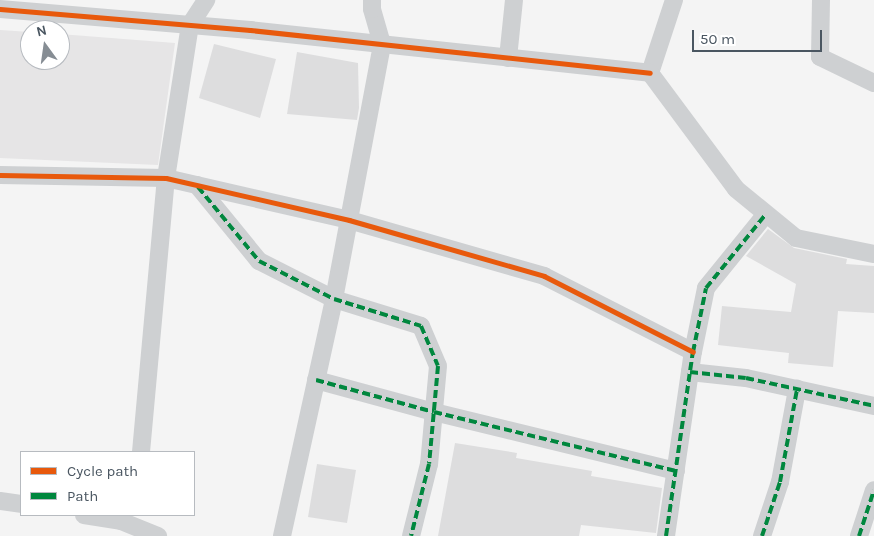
<!DOCTYPE html>
<html>
<head>
<meta charset="utf-8">
<style>
  body { margin:0 }
  #map { position:relative; width:874px; height:536px; overflow:hidden; background:#f4f4f4; font-family:Karla,sans-serif }
  div>[style] { position:absolute }
  .education>* { inset:0; background:#e6e5e6 }
  .building>* { inset:0; background:#ddddde }
  .street>* { height:18px; margin:-9px; padding:0 9px; transform-origin:9px; border-radius:9px; background:#ced0d2 }
  .quiet>* { height:4px; margin-top:-2px; transform-origin:0; background:repeating-linear-gradient(90deg,#00873e 0 8px,transparent 0 12px) }
  .cycleway>* { height:5px; margin:-2.5px; padding:0 2.5px; transform-origin:2.5px; border-radius:2.5px; background:#e8590c }
  span { translate:-50% -50%; white-space:nowrap; text-align:center; line-height:1.15; -webkit-text-stroke:5px #fff; paint-order:stroke }
  .legend { position:absolute; left:20px; top:451px; width:175px; height:65px; box-sizing:border-box; background:#fff; border:1px solid #b7bbc0; margin:0; padding:6px 9px; list-style:none; font-size:15px; color:#4a5661 }
  .legend li { display:flex; align-items:center; gap:10px; height:25px }
  .legend b { width:25px; border:1px solid #b7bbc0 }
  .north { position:absolute; left:20px; top:20px; width:50px; height:50px; box-sizing:border-box; background:#fff; border:1px solid #b7bbc0; border-radius:50%; rotate:346deg; font-size:14px; font-weight:700; line-height:20px; text-align:center; color:#4a5661 }
  .north::after { content:''; display:block; margin:auto; width:18px; height:22px; background:#868d94; clip-path:polygon(50% 0,100% 100%,50% 72%,0 100%) }
  .scale { position:absolute; left:692px; top:30px; width:130px; height:22px; box-sizing:border-box; border:2px solid #4a5661; border-top:0; padding-left:6px; font-size:15px; line-height:18px; white-space:nowrap; color:#4a5661; -webkit-text-stroke:4px #fff; paint-order:stroke }
</style>
</head>
<body>
<div id="map">
  <div class="education">
    <div style="clip-path:polygon(0 30px,30px 32px,30px 60px,60px 60px,60px 34px,175px 43px,158px 165px,0 158px)"></div>
  </div>
  <div class="building">
    <div style="clip-path:polygon(214px 44px,276px 59px,260px 118px,199px 98px)"></div>
    <div style="clip-path:polygon(297px 52px,358px 63px,359px 108px,357px 120px,287px 114px)"></div>
    <div style="clip-path:polygon(768px 229px,794px 248px,847px 259px,846px 264px,874px 266px,874px 313px,838px 311px,833px 367px,788px 363px,789px 353px,718px 345px,722px 306px,791px 312px,796px 284px,746px 256px)"></div>
    <div style="clip-path:polygon(455px 443px,517px 453px,516px 458px,592px 471px,591px 476px,662px 488px,656px 533px,581px 525px,579px 536px,438px 536px)"></div>
    <div style="clip-path:polygon(317px 464px,356px 470px,347px 523px,308px 517px)"></div>
  </div>
  <div class="street">
    <div style="left:674px;top:0;width:77px;rotate:108.2deg"></div>
    <div style="left:650px;top:73px;width:144px;rotate:53.4deg"></div>
    <div style="left:736px;top:189px;width:77px;rotate:39.2deg"></div>
    <div style="left:796px;top:238px;width:80px;rotate:11.6deg"></div>
    <div style="left:821px;top:0;width:57px;rotate:91deg"></div>
    <div style="left:820px;top:57px;width:60px;rotate:25.7deg"></div>
    <div style="left:0;top:9px;width:251px;rotate:4.8deg"></div>
    <div style="left:250px;top:30px;width:402px;rotate:6.1deg"></div>
    <div style="left:508px;top:58px;width:58px;rotate:-84.1deg"></div>
    <div style="left:0;top:175px;width:166px;rotate:1deg"></div>
    <div style="left:166px;top:178px;width:188px;rotate:12.9deg"></div>
    <div style="left:349px;top:220px;width:203px;rotate:16deg"></div>
    <div style="left:544px;top:276px;width:167px;rotate:27deg"></div>
    <div style="left:197px;top:185px;width:98px;rotate:50.8deg"></div>
    <div style="left:259px;top:261px;width:84px;rotate:26.9deg"></div>
    <div style="left:334px;top:299px;width:91px;rotate:17.2deg"></div>
    <div style="left:421px;top:326px;width:43px;rotate:67deg"></div>
    <div style="left:438px;top:366px;width:98px;rotate:95.2deg"></div>
    <div style="left:429px;top:464px;width:74px;rotate:104deg"></div>
    <div style="left:690px;top:372px;width:56px;rotate:6.1deg"></div>
    <div style="left:746px;top:378px;width:131px;rotate:12.3deg"></div>
    <div style="left:316px;top:380px;width:122px;rotate:15.2deg"></div>
    <div style="left:434px;top:412px;width:249px;rotate:13.7deg"></div>
    <div style="left:141px;top:452px;width:275px;rotate:-84.8deg"></div>
    <div style="left:166px;top:178px;width:155px;rotate:-81.1deg"></div>
    <div style="left:190px;top:25px;width:30px;rotate:-57deg"></div>
    <div style="left:0;top:501px;width:21px;rotate:8deg"></div>
    <div style="left:84px;top:515px;width:37px;rotate:9deg"></div>
    <div style="left:121px;top:521px;width:40px;rotate:22deg"></div>
    <div style="left:282px;top:536px;width:243px;rotate:-77.6deg"></div>
    <div style="left:334px;top:299px;width:259px;rotate:-79.3deg"></div>
    <div style="left:382px;top:44px;width:36px;rotate:-106deg"></div>
    <div style="left:372px;top:9px;width:9px;rotate:-90deg"></div>
    <div style="left:666px;top:536px;width:186px;rotate:-81.7deg"></div>
    <div style="left:693px;top:352px;width:65px;rotate:-78.5deg"></div>
    <div style="left:706px;top:288px;width:95px;rotate:-51deg"></div>
    <div style="left:762px;top:536px;width:57px;rotate:-71.6deg"></div>
    <div style="left:780px;top:482px;width:95px;rotate:-79.6deg"></div>
    <div style="left:859px;top:536px;width:48px;rotate:-71.9deg"></div>
  </div>
  <div class="quiet">
    <div style="left:198px;top:187px;width:96px;rotate:50.5deg"></div>
    <div style="left:259px;top:261px;width:84px;rotate:26.9deg"></div>
    <div style="left:334px;top:299px;width:91px;rotate:17.2deg"></div>
    <div style="left:421px;top:326px;width:43px;rotate:67deg"></div>
    <div style="left:438px;top:366px;width:98px;rotate:95.2deg"></div>
    <div style="left:429px;top:464px;width:74px;rotate:104deg"></div>
    <div style="left:690px;top:372px;width:56px;rotate:6.1deg"></div>
    <div style="left:746px;top:378px;width:131px;rotate:12.3deg"></div>
    <div style="left:316px;top:380px;width:122px;rotate:15.2deg"></div>
    <div style="left:434px;top:412px;width:249px;rotate:13.7deg"></div>
    <div style="left:666px;top:536px;width:186px;rotate:-81.7deg"></div>
    <div style="left:693px;top:352px;width:65px;rotate:-78.5deg"></div>
    <div style="left:706px;top:288px;width:95px;rotate:-51deg"></div>
    <div style="left:762px;top:536px;width:57px;rotate:-71.6deg"></div>
    <div style="left:780px;top:482px;width:95px;rotate:-79.6deg"></div>
    <div style="left:859px;top:536px;width:48px;rotate:-71.9deg"></div>
  </div>
  <div class="cycleway">
    <div style="left:0;top:9px;width:251px;rotate:4.8deg"></div>
    <div style="left:250px;top:30px;width:402px;rotate:6.1deg"></div>
    <div style="left:0;top:175px;width:166px;rotate:1deg"></div>
    <div style="left:166px;top:178px;width:188px;rotate:12.9deg"></div>
    <div style="left:349px;top:220px;width:203px;rotate:16deg"></div>
    <div style="left:544px;top:276px;width:167px;rotate:27deg"></div>
  </div>
  <ul class="legend">
  <li><b style="height:6px;background:#e8590c"></b>Cycle path</li>
  <li><b style="height:6px;background:#00873e"></b>Path</li>
  </ul>
  <div class="north">N</div>
  <div class="scale">50 m</div>
</div>
</body>
</html>
